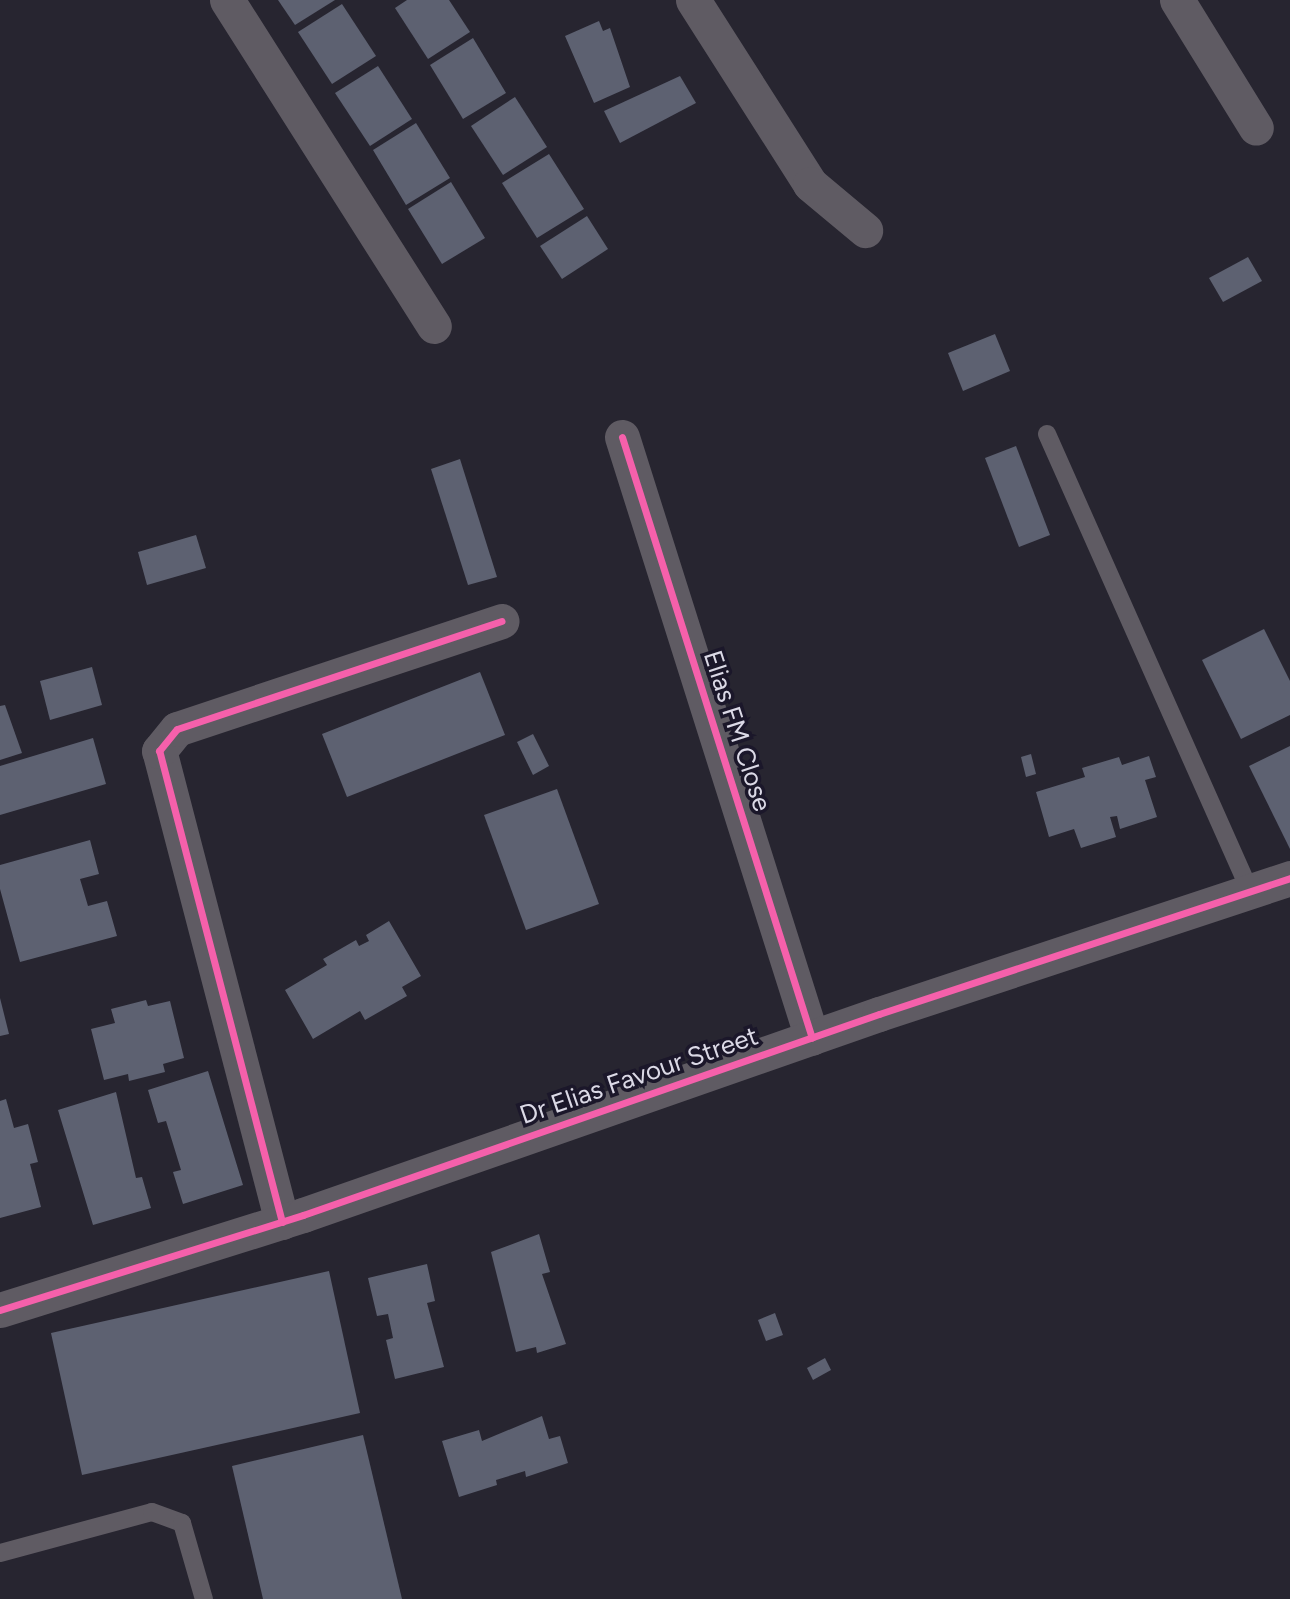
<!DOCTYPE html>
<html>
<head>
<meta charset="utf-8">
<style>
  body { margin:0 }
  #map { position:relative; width:1290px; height:1599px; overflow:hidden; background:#272530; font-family:Figtree,sans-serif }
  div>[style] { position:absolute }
  .building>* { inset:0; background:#5d6171 }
  .lane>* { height:18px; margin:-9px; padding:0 9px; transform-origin:9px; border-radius:9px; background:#5f5b63 }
  .street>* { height:35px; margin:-17.5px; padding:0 17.5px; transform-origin:17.5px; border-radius:17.5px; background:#5f5b63 }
  .cycleway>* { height:7px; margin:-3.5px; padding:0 3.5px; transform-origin:3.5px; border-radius:3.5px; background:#f560ab }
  span { translate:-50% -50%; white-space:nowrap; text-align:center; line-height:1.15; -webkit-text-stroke:7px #1b172a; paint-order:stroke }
  .street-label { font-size:26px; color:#dbd9e6 }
</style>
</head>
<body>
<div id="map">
  <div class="building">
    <div style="clip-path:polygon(278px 0,335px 0,295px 25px)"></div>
    <div style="clip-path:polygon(407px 0,449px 0,470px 32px,428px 59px,395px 8px)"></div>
    <div style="clip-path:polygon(342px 4px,376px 56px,332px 84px,298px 32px)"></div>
    <div style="clip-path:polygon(599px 21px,603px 31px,610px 28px,630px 87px,594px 103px,565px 36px)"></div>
    <div style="clip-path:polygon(473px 38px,506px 93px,463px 119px,430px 65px)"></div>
    <div style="clip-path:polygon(378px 66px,412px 119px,370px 146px,335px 93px)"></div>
    <div style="clip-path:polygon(680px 76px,696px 103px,620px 143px,604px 111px)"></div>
    <div style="clip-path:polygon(515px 97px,547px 147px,503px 175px,471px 126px)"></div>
    <div style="clip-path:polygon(416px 123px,450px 178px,406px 205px,373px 150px)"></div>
    <div style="clip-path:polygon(549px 154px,584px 209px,537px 238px,502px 183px)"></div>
    <div style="clip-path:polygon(451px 182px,485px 238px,442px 264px,408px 209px)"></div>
    <div style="clip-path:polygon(587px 216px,608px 249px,562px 279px,540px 246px)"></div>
    <div style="clip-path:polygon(1248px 257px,1262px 281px,1223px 302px,1209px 278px)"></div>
    <div style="clip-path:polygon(995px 334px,1010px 371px,963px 391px,948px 353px)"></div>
    <div style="clip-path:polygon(1016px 446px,1050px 535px,1019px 547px,985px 458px)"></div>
    <div style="clip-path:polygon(460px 459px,497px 577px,468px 585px,431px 469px)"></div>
    <div style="clip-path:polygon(196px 535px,206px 568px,147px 585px,138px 552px)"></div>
    <div style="clip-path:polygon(1264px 629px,1290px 681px,1290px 715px,1241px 739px,1202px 660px)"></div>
    <div style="clip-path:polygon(92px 667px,102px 705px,50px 720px,40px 681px)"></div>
    <div style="clip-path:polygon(480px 672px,505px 735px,347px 797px,322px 734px)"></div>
    <div style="clip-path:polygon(5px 705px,22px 753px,0 760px,0 706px)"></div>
    <div style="clip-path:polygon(533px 734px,549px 766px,533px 775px,517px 742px)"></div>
    <div style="clip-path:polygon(93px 738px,106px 784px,0 815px,0 766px)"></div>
    <div style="clip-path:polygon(1290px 746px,1290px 849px,1249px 766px)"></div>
    <div style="clip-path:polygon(1031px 754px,1036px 774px,1026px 777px,1021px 757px)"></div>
    <div style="clip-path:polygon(1149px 756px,1156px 777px,1145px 780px,1157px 817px,1120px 829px,1117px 816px,1110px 817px,1116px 837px,1081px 848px,1074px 829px,1049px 837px,1036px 792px,1085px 777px,1082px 768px,1119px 757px,1122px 765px)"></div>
    <div style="clip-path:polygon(557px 789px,599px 904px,526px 930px,484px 815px)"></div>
    <div style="clip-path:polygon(90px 840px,99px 874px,80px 879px,88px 906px,107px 901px,117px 936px,20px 962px,0 889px,0 865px)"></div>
    <div style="clip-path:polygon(389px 921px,421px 976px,402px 987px,407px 996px,365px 1020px,360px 1011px,313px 1039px,285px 990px,327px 965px,323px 959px,356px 940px,359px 946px,369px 941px,366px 935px)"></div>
    <div style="clip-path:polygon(0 998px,9px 1034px,0 1036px)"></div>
    <div style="clip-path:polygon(146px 1000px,148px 1006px,170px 1001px,184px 1058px,163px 1064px,165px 1072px,129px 1081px,128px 1074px,104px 1080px,91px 1029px,115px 1023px,111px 1009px)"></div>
    <div style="clip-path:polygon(208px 1071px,243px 1185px,183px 1204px,173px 1172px,181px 1170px,166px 1121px,158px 1123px,148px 1090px)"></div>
    <div style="clip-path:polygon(116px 1092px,136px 1178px,142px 1177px,151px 1208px,93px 1225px,58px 1110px)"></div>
    <div style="clip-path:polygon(6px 1099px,14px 1128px,28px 1124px,38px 1162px,30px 1164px,41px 1207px,0 1218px,0 1101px)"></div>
    <div style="clip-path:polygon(539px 1234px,550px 1272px,542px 1274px,566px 1344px,537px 1353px,536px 1347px,516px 1352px,491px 1252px)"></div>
    <div style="clip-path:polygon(427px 1264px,435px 1301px,427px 1303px,444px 1367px,395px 1379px,386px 1340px,393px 1338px,388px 1314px,377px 1316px,368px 1278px)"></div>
    <div style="clip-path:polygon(329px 1271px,360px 1413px,82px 1475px,51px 1333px)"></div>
    <div style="clip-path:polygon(775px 1313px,783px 1335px,766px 1341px,758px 1320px)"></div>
    <div style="clip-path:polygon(825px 1358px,831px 1370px,813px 1380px,807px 1368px)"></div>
    <div style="clip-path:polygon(542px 1416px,549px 1439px,560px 1436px,568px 1463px,526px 1477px,525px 1471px,496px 1480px,497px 1485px,459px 1497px,442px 1441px,479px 1430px,482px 1441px)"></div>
    <div style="clip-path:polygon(363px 1435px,402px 1599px,263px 1599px,232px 1466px)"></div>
  </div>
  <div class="lane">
    <div style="left:1047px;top:434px;width:500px;rotate:66.05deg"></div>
    <div style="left:0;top:1553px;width:157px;rotate:-15.1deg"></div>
    <div style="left:152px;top:1512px;width:32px;rotate:20deg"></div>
    <div style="left:182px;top:1523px;width:79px;rotate:73.9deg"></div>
  </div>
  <div class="street">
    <div style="left:227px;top:0;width:386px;rotate:57.6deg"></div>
    <div style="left:693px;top:0;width:218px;rotate:57.5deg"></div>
    <div style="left:810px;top:184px;width:72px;rotate:39.9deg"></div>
    <div style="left:1177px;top:0;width:150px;rotate:58.3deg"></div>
    <div style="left:622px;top:437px;width:630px;rotate:72.46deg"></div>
    <div style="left:282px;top:1222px;width:487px;rotate:-104.6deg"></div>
    <div style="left:159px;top:751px;width:28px;rotate:-51deg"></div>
    <div style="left:177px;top:729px;width:342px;rotate:-18.4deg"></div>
    <div style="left:0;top:1310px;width:318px;rotate:-17.4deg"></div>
    <div style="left:303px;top:1215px;width:610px;rotate:-19.24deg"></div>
    <div style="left:879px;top:1014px;width:433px;rotate:-18.3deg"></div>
  </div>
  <div class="cycleway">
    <div style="left:622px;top:437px;width:630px;rotate:72.46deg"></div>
    <div style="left:282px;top:1222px;width:487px;rotate:-104.6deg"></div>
    <div style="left:159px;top:751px;width:28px;rotate:-51deg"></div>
    <div style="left:177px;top:729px;width:342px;rotate:-18.4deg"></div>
    <div style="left:0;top:1310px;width:318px;rotate:-17.4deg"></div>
    <div style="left:303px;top:1215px;width:610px;rotate:-19.24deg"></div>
    <div style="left:879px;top:1014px;width:433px;rotate:-18.3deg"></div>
  </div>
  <div class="street-label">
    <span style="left:737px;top:731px;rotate:72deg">Elias FM Close</span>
    <span style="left:639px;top:1076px;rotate:-19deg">Dr Elias Favour Street</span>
  </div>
</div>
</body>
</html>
